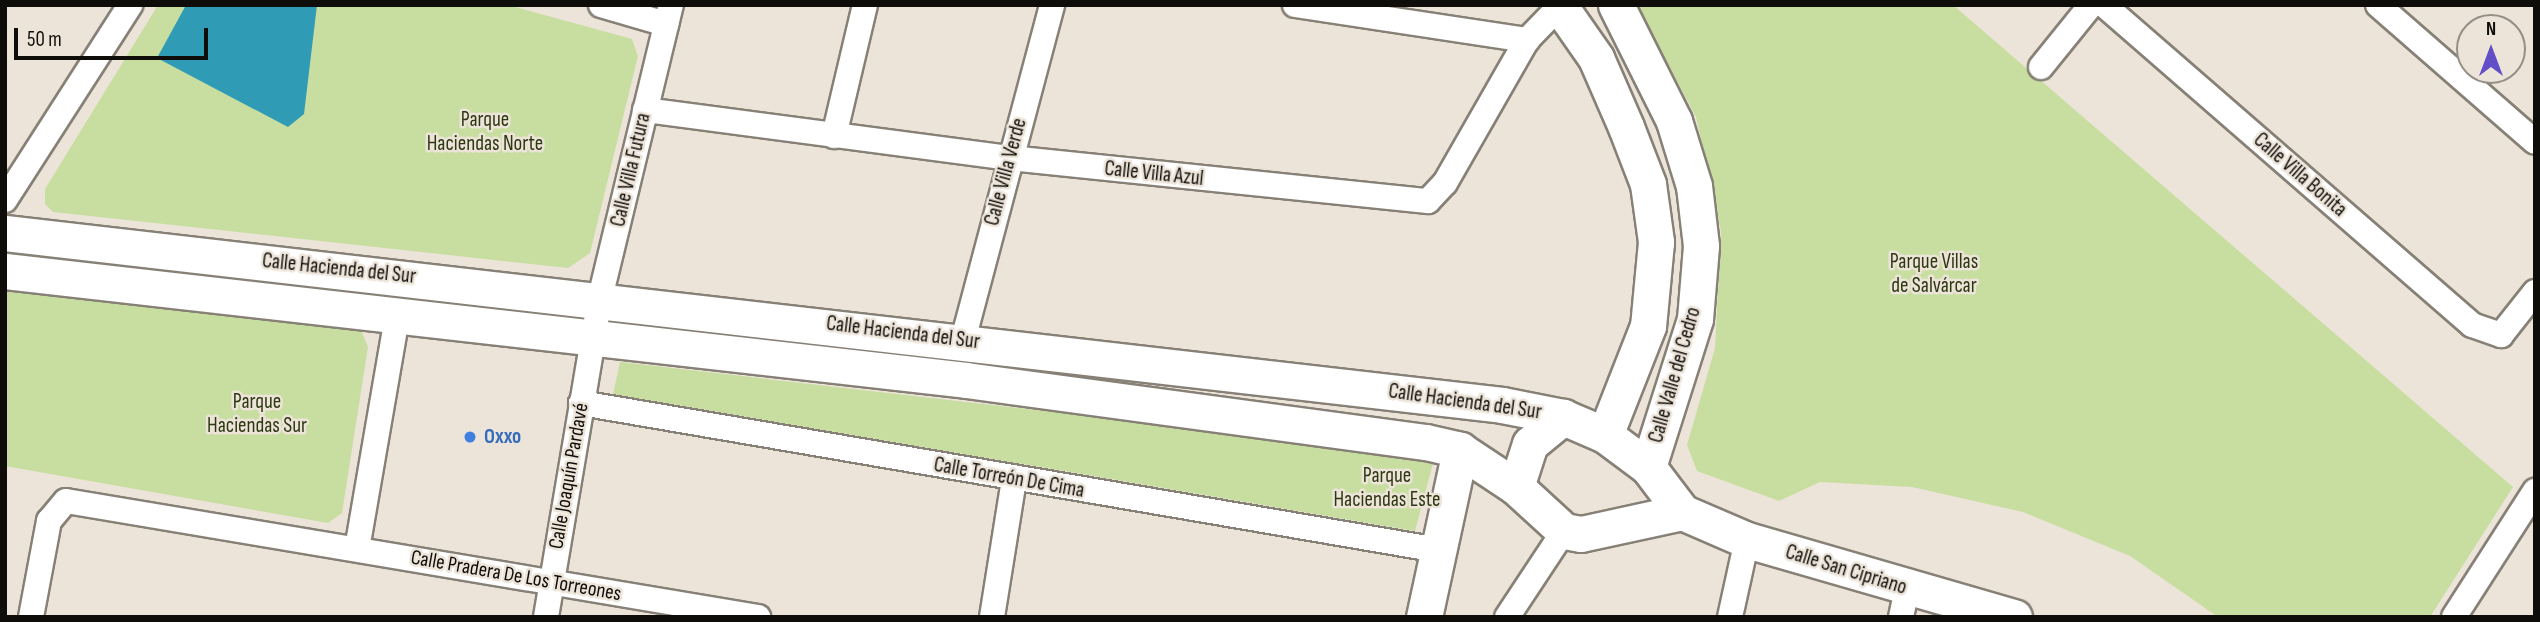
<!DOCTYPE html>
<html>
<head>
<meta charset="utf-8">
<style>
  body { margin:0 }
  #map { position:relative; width:2540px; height:622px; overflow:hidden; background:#ece4d9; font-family:"Sofia Sans Condensed",sans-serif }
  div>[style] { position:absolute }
  .green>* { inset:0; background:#c8dea0 }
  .water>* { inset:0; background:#309bb5 }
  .roads { filter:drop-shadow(2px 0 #878076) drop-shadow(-2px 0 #878076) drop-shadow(0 2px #878076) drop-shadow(0 -2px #878076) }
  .street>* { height:24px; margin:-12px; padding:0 12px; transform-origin:12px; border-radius:12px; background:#fff }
  .secondary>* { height:35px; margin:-17.5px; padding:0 17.5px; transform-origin:17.5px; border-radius:17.5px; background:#fff }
  .dots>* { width:19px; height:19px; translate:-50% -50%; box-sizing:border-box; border:4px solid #ece4d9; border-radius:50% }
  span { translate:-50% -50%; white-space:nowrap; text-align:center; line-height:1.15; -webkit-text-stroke:5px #ece4d9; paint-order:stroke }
  .park-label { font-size:21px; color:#2d3811 }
  .street-label { font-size:21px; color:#0f0d09 }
  .shop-label { font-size:21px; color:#366cbe; font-weight:700 }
  .left { translate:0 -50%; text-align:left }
  .frame { position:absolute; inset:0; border:7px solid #0f0d09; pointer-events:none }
  .north { position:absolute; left:2456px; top:14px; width:70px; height:70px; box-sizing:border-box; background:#ece4d9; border:2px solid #948e86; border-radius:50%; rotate:0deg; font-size:19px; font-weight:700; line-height:28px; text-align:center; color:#0f0d09 }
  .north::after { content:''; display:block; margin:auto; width:24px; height:32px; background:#624fc7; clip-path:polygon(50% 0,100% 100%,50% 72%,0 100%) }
  .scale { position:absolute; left:14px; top:28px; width:194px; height:32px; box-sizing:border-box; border:4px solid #0f0d09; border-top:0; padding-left:9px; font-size:21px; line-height:24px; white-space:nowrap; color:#0f0d09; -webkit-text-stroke:5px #ece4d9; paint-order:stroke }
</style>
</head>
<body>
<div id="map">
  <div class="green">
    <div style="clip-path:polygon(158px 5px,508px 5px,632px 39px,638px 56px,590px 253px,568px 268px,53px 212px,45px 204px,45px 189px)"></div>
    <div style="clip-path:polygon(1637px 5px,1953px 5px,2513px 487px,2430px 617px,2218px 617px,2130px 556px,2023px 512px,1912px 487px,1820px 482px,1779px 501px,1697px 471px,1687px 445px,1715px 348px,1721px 231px,1696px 117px)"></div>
    <div style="clip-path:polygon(5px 288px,361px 330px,368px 347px,342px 513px,328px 523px,5px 466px)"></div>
    <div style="clip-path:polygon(620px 362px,1435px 456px,1415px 531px,613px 394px)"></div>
  </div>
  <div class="water">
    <div style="clip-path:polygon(186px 5px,317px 5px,304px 114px,288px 127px,157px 58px)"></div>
  </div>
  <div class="roads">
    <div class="street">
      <div style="left:601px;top:5px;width:68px;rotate:16.3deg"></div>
      <div style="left:1295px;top:5px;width:235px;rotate:8.6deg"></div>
      <div style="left:2104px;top:5px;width:488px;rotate:41deg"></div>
      <div style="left:2472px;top:325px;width:31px;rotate:19deg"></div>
      <div style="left:2501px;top:335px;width:55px;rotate:-51.7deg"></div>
      <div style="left:2378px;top:5px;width:208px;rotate:41.1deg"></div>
      <div style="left:2041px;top:67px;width:80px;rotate:-51.1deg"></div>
      <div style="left:645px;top:110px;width:368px;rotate:7.5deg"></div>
      <div style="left:1010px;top:158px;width:420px;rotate:5.9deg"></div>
      <div style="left:1428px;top:201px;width:25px;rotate:-47deg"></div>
      <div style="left:1445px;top:183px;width:165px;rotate:-60.2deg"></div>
      <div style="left:1527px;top:40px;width:47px;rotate:-45.9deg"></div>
      <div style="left:834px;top:136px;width:135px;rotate:-76.7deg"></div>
      <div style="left:5px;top:200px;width:232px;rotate:-57.3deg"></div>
      <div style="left:963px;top:340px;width:347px;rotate:-75.1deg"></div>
      <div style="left:581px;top:403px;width:870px;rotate:9.73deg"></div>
      <div style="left:357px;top:549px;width:241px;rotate:-80.2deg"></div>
      <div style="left:31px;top:617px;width:98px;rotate:-79.4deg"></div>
      <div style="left:49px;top:521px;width:26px;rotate:-50deg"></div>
      <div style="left:66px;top:501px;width:702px;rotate:9.52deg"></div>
      <div style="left:546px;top:617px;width:324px;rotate:-80.4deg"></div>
      <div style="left:600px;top:298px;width:301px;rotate:-76.4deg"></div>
      <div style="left:992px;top:617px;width:140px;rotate:-80.9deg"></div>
      <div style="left:1507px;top:617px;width:103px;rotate:-56.5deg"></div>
      <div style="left:1730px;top:617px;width:79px;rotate:-77.6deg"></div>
      <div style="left:1901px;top:617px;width:30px;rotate:-78deg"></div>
      <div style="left:2454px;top:617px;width:150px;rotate:-57.3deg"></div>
    </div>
    <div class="secondary">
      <div style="left:1559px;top:5px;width:65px;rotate:55.1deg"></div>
      <div style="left:1596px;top:58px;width:75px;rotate:66.5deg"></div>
      <div style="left:1626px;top:127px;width:61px;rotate:68.9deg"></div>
      <div style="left:1648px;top:184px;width:59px;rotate:82.1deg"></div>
      <div style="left:1656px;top:242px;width:84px;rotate:95.4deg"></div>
      <div style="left:1648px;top:326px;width:117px;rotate:111.5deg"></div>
      <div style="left:1616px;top:5px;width:130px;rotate:63.4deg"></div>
      <div style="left:1674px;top:121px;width:68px;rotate:72.9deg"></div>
      <div style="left:1694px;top:186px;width:60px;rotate:83.3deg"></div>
      <div style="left:1701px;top:246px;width:73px;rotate:94.7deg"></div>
      <div style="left:1695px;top:319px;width:155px;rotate:107.6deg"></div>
      <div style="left:5px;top:233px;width:1507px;rotate:6.55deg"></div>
      <div style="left:1502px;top:405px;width:62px;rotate:11.1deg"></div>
      <div style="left:1563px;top:417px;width:46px;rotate:23.2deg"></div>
      <div style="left:1605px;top:435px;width:54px;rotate:36.7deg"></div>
      <div style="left:1648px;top:467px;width:56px;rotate:52.9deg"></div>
      <div style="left:5px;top:271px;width:967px;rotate:6.47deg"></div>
      <div style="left:966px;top:380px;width:464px;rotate:7.7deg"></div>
      <div style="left:1426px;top:442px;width:35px;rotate:13deg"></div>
      <div style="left:1460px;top:450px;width:67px;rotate:33.5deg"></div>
      <div style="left:1516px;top:487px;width:65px;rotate:42.5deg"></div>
      <div style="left:1564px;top:531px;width:17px;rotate:10deg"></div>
      <div style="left:1581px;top:534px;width:103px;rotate:-12.3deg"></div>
      <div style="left:1682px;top:512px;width:71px;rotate:23.3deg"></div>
      <div style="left:1747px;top:540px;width:278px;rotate:16.1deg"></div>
      <div style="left:1516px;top:487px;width:45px;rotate:-72deg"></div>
      <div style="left:1530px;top:444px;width:43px;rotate:-39.3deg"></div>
      <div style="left:1424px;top:617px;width:171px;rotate:-77.8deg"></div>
    </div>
  </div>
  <div class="dots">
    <div style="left:470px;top:437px;background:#3f7fe0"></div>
  </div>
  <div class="park-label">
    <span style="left:485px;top:132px">Parque<br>Haciendas Norte</span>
    <span style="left:1934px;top:274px">Parque Villas<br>de Salvárcar</span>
    <span style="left:257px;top:414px">Parque<br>Haciendas Sur</span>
    <span style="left:1387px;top:488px">Parque<br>Haciendas Este</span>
  </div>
  <div class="street-label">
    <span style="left:631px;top:170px;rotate:-77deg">Calle Villa Futura</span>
    <span style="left:1006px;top:172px;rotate:-75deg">Calle Villa Verde</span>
    <span style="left:1154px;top:174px;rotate:6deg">Calle Villa Azul</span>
    <span style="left:2300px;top:175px;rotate:41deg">Calle Villa Bonita</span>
    <span style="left:339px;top:269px;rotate:6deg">Calle Hacienda del Sur</span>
    <span style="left:903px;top:333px;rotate:7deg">Calle Hacienda del Sur</span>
    <span style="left:1675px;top:375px;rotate:-74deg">Calle Valle del Cedro</span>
    <span style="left:1465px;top:402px;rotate:8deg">Calle Hacienda del Sur</span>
    <span style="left:569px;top:476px;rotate:-80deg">Calle Joaquín Pardavé</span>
    <span style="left:1009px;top:478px;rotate:10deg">Calle Torreón De Cima</span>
    <span style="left:1846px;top:570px;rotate:17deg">Calle San Cipriano</span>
    <span style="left:516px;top:576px;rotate:10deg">Calle Pradera De Los Torreones</span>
  </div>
  <div class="shop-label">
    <span class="left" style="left:484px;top:437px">Oxxo</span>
  </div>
  <div class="frame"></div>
  <div class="north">N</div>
  <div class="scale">50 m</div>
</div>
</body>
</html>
